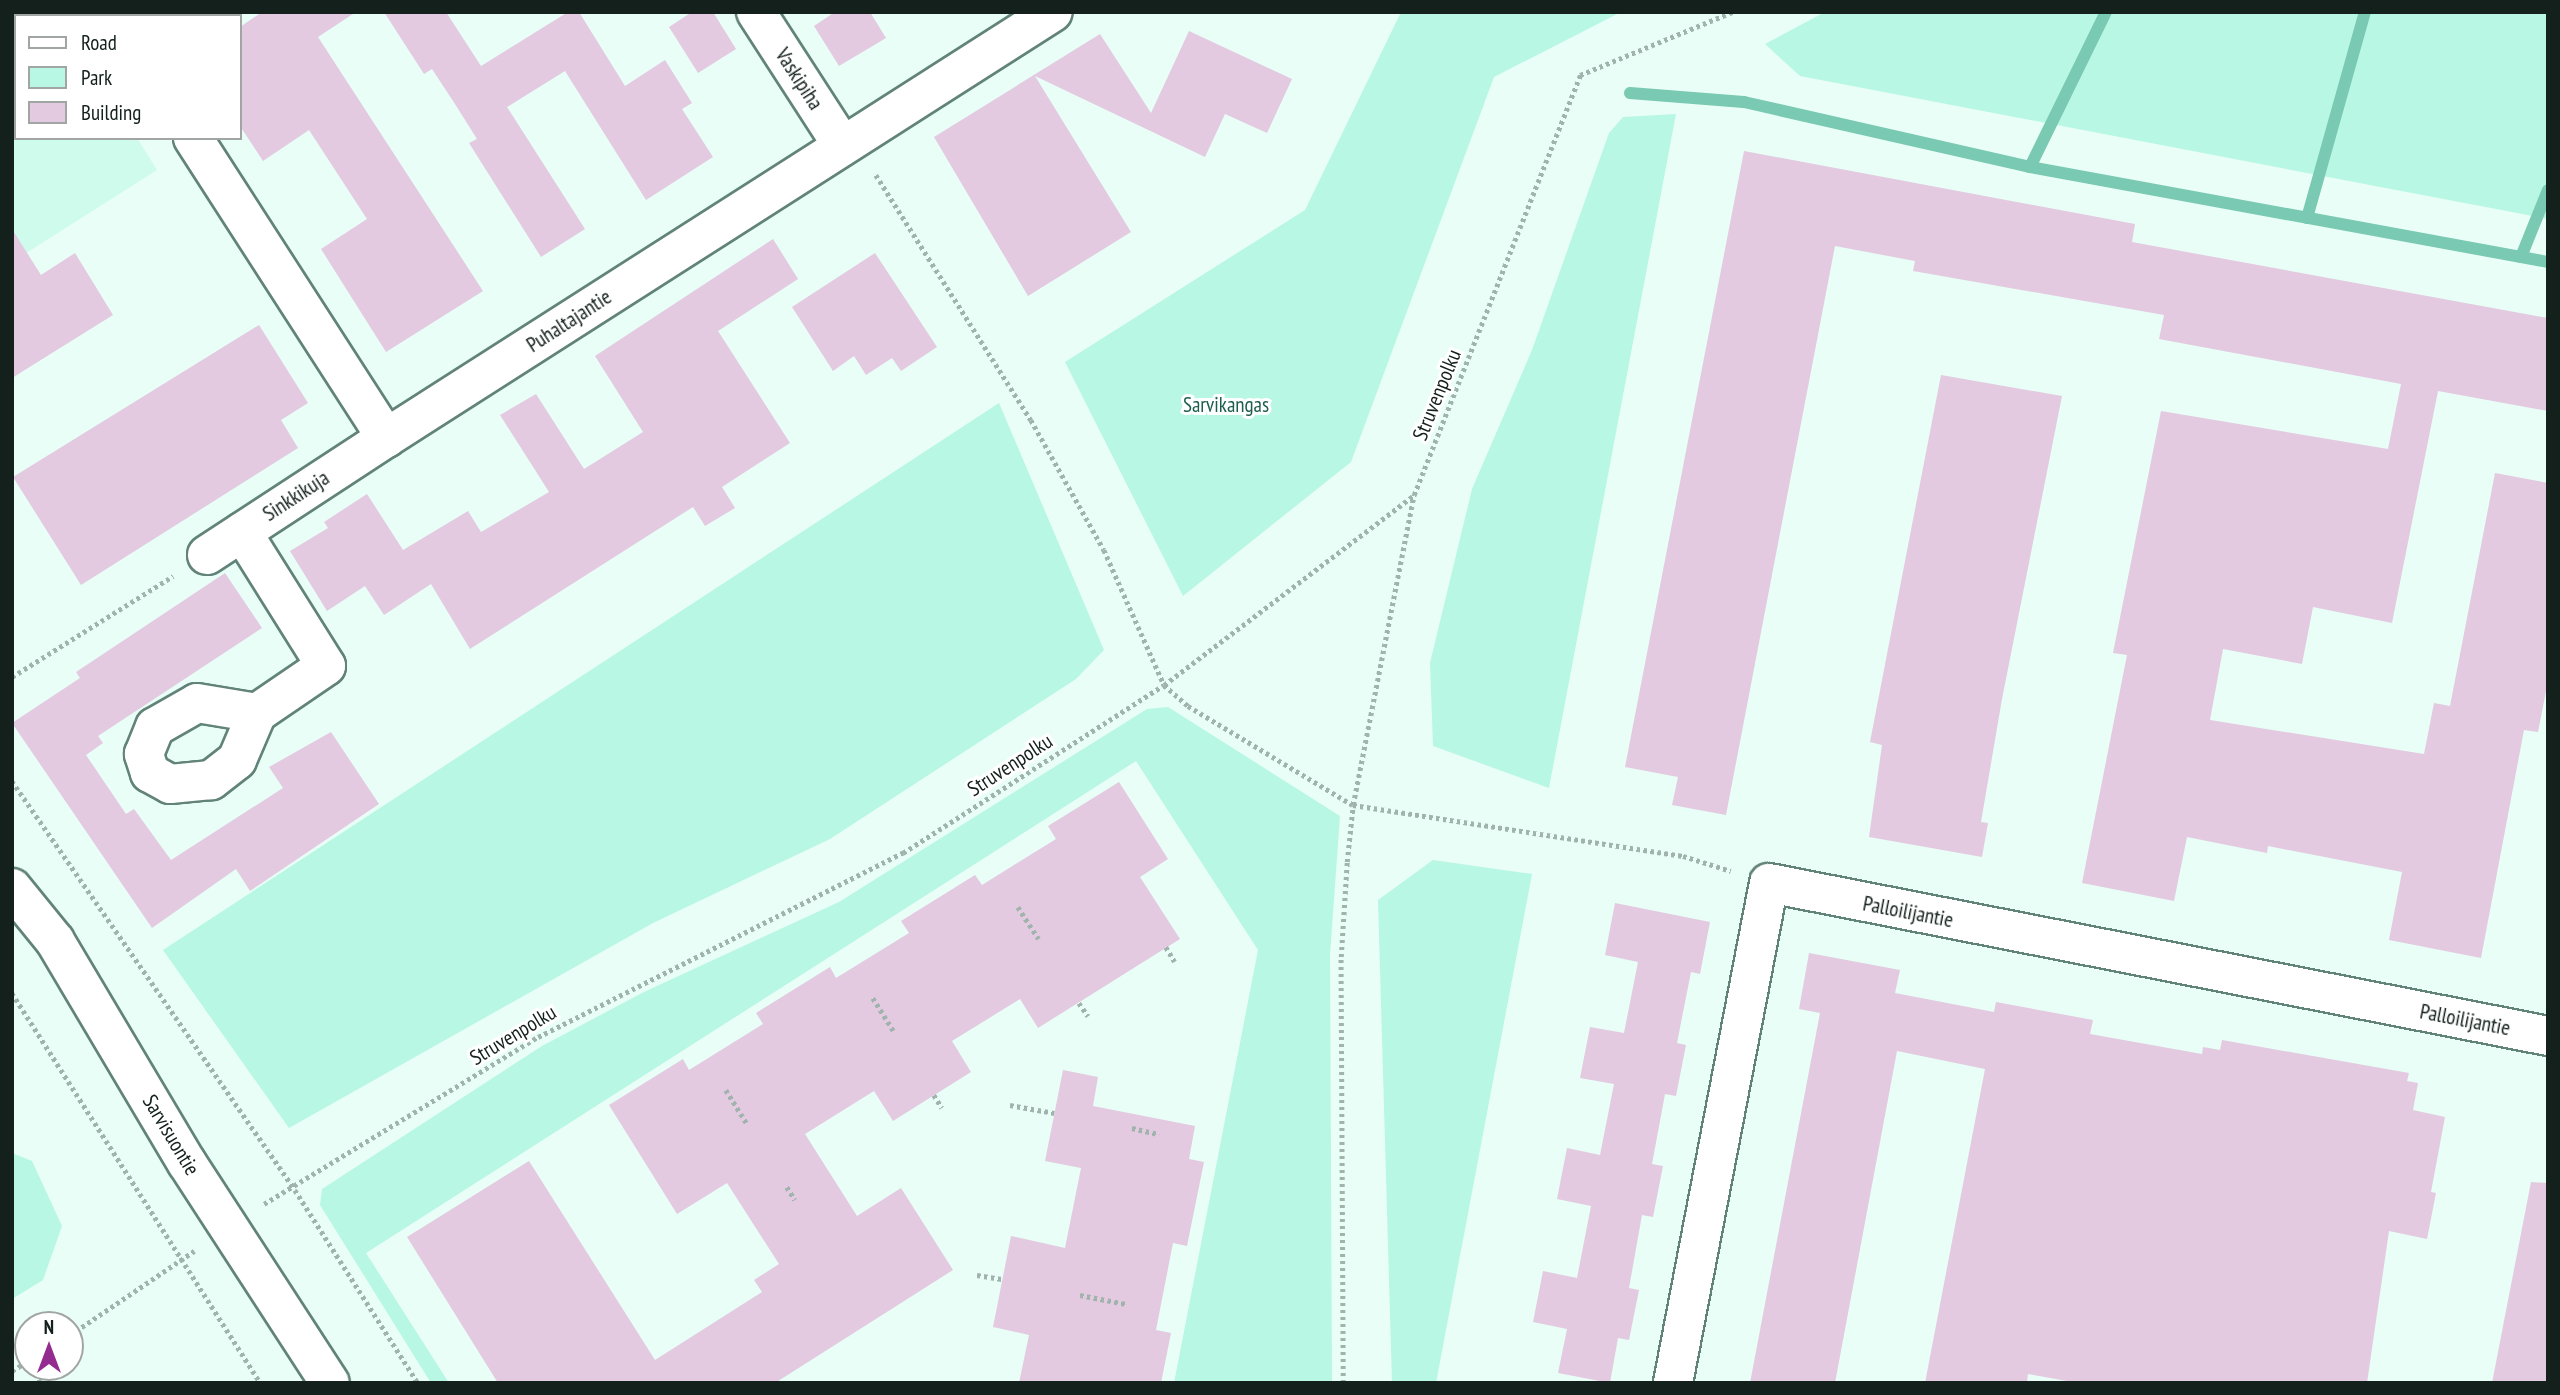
<!DOCTYPE html>
<html>
<head>
<meta charset="utf-8">
<style>
  body { margin:0 }
  #map { position:relative; width:2560px; height:1395px; overflow:hidden; background:#e8fef6; font-family:"PT Sans Narrow",sans-serif }
  div>[style] { position:absolute }
  .built>* { inset:0; background:#cefbec }
  .green>* { inset:0; background:#b8f7e3 }
  .stream>* { height:12px; margin:-6px; padding:0 6px; transform-origin:6px; border-radius:6px; background:#7ac9b2 }
  .building>* { inset:0; background:#e3cae0 }
  .path>* { height:4.5px; margin-top:-2.25px; transform-origin:0; background:repeating-linear-gradient(90deg,#a0b3ac 0 3.5px,transparent 0 7px) }
  .roads { filter:drop-shadow(2px 0 #628379) drop-shadow(-2px 0 #628379) drop-shadow(0 2px #628379) drop-shadow(0 -2px #628379) }
  .minor>* { height:38px; margin:-19px; padding:0 19px; transform-origin:19px; border-radius:19px; background:#fff }
  span { translate:-50% -50%; white-space:nowrap; text-align:center; line-height:1.15; -webkit-text-stroke:6px #fff; paint-order:stroke }
  .street-label { font-size:21px; color:#13201c }
  .park-label { font-size:21px; color:#1e5e4e }
  .frame { position:absolute; inset:0; border:14px solid #13201c; pointer-events:none }
  .legend { position:absolute; left:14px; top:14px; width:228px; height:126px; box-sizing:border-box; background:#fff; border:2px solid #a1a6a4; margin:0; padding:9px 12px; list-style:none; font-size:21px; color:#13201c }
  .legend li { display:flex; align-items:center; gap:14px; height:35px }
  .legend b { width:35px; border:2px solid #a1a6a4 }
  .north { position:absolute; left:14px; top:1311px; width:70px; height:70px; box-sizing:border-box; background:#fff; border:2px solid #a1a6a4; border-radius:50%; rotate:0deg; font-size:19px; font-weight:700; line-height:28px; text-align:center; color:#13201c }
  .north::after { content:''; display:block; margin:auto; width:24px; height:32px; background:#942b8f; clip-path:polygon(50% 0,100% 100%,50% 72%,0 100%) }
</style>
</head>
<body>
<div id="map">
  <div class="built">
    <div style="clip-path:polygon(12px 12px,60px 16px,16px 16px,16px 138px,137px 138px,157px 170px,12px 262px)"></div>
  </div>
  <div class="green">
    <div style="clip-path:polygon(1401px 12px,1621px 12px,1494px 77px,1351px 462px,1183px 596px,1065px 362px,1305px 210px)"></div>
    <div style="clip-path:polygon(1825px 12px,2548px 12px,2548px 219px,1800px 76px,1765px 44px)"></div>
    <div style="clip-path:polygon(1676px 114px,1549px 788px,1433px 746px,1430px 663px,1472px 489px,1532px 350px,1609px 133px,1623px 117px)"></div>
    <div style="clip-path:polygon(999px 403px,1104px 650px,1076px 679px,830px 839px,653px 923px,289px 1128px,163px 950px)"></div>
    <div style="clip-path:polygon(1168px 707px,1340px 816px,1330px 955px,1332px 1383px,1174px 1383px,1258px 950px,1136px 761px,366px 1253px,449px 1383px,431px 1383px,320px 1205px,322px 1189px,542px 1046px,644px 992px,839px 902px,1147px 709px)"></div>
    <div style="clip-path:polygon(1433px 860px,1532px 874px,1436px 1383px,1392px 1383px,1378px 900px)"></div>
    <div style="clip-path:polygon(12px 1153px,32px 1161px,62px 1226px,43px 1280px,12px 1299px)"></div>
  </div>
  <div class="stream">
    <div style="left:1630px;top:93px;width:114px;rotate:4.5deg"></div>
    <div style="left:1744px;top:102px;width:293px;rotate:12.8deg"></div>
    <div style="left:2030px;top:167px;width:527px;rotate:10.39deg"></div>
    <div style="left:2030px;top:167px;width:173px;rotate:-63.9deg"></div>
    <div style="left:2307px;top:218px;width:214px;rotate:-74.3deg"></div>
    <div style="left:2521px;top:257px;width:72px;rotate:-68.1deg"></div>
  </div>
  <div class="building">
    <div style="clip-path:polygon(262px 12px,356px 12px,318px 37px,483px 291px,386px 352px,321px 249px,367px 219px,309px 130px,263px 161px,240px 126px,240px 27px)"></div>
    <div style="clip-path:polygon(384px 12px,446px 12px,481px 66px,568px 12px,579px 12px,625px 86px,665px 60px,692px 103px,682px 109px,713px 157px,646px 200px,565px 71px,507px 107px,585px 229px,541px 257px,469px 143px,477px 139px,455px 104px,432px 69px,424px 74px)"></div>
    <div style="clip-path:polygon(692px 12px,713px 12px,736px 49px,698px 73px,669px 27px)"></div>
    <div style="clip-path:polygon(835px 12px,870px 12px,886px 38px,839px 66px,814px 26px)"></div>
    <div style="clip-path:polygon(1189px 31px,1292px 79px,1267px 133px,1225px 114px,1205px 157px,1035px 76px,1131px 232px,1028px 296px,934px 137px,1100px 34px,1151px 113px)"></div>
    <div style="clip-path:polygon(1744px 151px,2135px 224px,2132px 242px,2548px 318px,2548px 411px,2438px 391px,2392px 623px,2313px 607px,2302px 664px,2223px 649px,2210px 720px,2424px 754px,2434px 703px,2450px 706px,2495px 473px,2548px 483px,2548px 681px,2538px 732px,2524px 730px,2481px 958px,2389px 940px,2402px 872px,2268px 846px,2267px 853px,2187px 837px,2174px 901px,2082px 883px,2127px 655px,2113px 653px,2161px 411px,2388px 449px,2401px 384px,2159px 339px,2164px 315px,1913px 271px,1915px 261px,1835px 246px,1726px 815px,1672px 805px,1678px 777px,1625px 767px)"></div>
    <div style="clip-path:polygon(12px 229px,41px 275px,75px 253px,113px 315px,12px 378px)"></div>
    <div style="clip-path:polygon(773px 239px,798px 279px,718px 331px,790px 443px,722px 487px,735px 508px,705px 526px,693px 507px,470px 649px,431px 584px,384px 615px,365px 586px,327px 611px,290px 551px,328px 528px,324px 522px,367px 494px,403px 550px,468px 511px,481px 532px,549px 492px,500px 415px,536px 394px,584px 469px,643px 432px,595px 356px)"></div>
    <div style="clip-path:polygon(875px 253px,937px 347px,901px 371px,892px 358px,866px 375px,854px 356px,833px 371px,792px 307px)"></div>
    <div style="clip-path:polygon(259px 325px,308px 403px,281px 420px,298px 448px,81px 585px,13px 477px)"></div>
    <div style="clip-path:polygon(1941px 375px,2062px 396px,2002px 699px,1981px 822px,1988px 823px,1982px 857px,1869px 837px,1882px 745px,1870px 742px)"></div>
    <div style="clip-path:polygon(225px 573px,262px 628px,98px 736px,103px 743px,86px 755px,126px 814px,134px 809px,171px 860px,283px 788px,269px 767px,331px 732px,379px 804px,250px 891px,236px 869px,152px 928px,12px 723px,80px 678px,76px 672px)"></div>
    <div style="clip-path:polygon(1119px 782px,1168px 859px,1140px 877px,1180px 939px,1038px 1028px,1020px 999px,952px 1041px,971px 1072px,893px 1121px,874px 1091px,805px 1134px,857px 1216px,901px 1188px,953px 1270px,775px 1383px,498px 1383px,407px 1237px,529px 1161px,655px 1360px,762px 1292px,754px 1280px,779px 1264px,727px 1183px,677px 1214px,609px 1105px,683px 1059px,689px 1070px,763px 1024px,756px 1013px,830px 967px,836px 978px,909px 933px,901px 921px,975px 875px,982px 885px,1056px 839px,1048px 826px)"></div>
    <div style="clip-path:polygon(1615px 903px,1710px 922px,1700px 974px,1691px 972px,1677px 1043px,1686px 1045px,1676px 1096px,1665px 1094px,1652px 1164px,1663px 1166px,1653px 1217px,1642px 1215px,1629px 1288px,1639px 1290px,1629px 1340px,1618px 1338px,1610px 1383px,1558px 1373px,1567px 1329px,1533px 1322px,1543px 1271px,1577px 1278px,1591px 1206px,1557px 1199px,1567px 1148px,1600px 1155px,1614px 1084px,1580px 1078px,1590px 1027px,1624px 1033px,1638px 962px,1605px 955px)"></div>
    <div style="clip-path:polygon(1809px 953px,1900px 970px,1895px 993px,1994px 1012px,1996px 1002px,2093px 1020px,2090px 1034px,2202px 1054px,2203px 1047px,2220px 1050px,2222px 1040px,2409px 1073px,2407px 1081px,2418px 1083px,2413px 1110px,2445px 1117px,2431px 1192px,2436px 1193px,2427px 1239px,2389px 1231px,2367px 1383px,2078px 1383px,2028px 1374px,2027px 1383px,1925px 1383px,1985px 1069px,1897px 1051px,1835px 1383px,1750px 1383px,1820px 1013px,1799px 1009px)"></div>
    <div style="clip-path:polygon(1063px 1070px,1098px 1077px,1093px 1106px,1195px 1126px,1189px 1159px,1204px 1162px,1187px 1246px,1173px 1243px,1156px 1330px,1171px 1333px,1161px 1383px,1019px 1383px,1029px 1335px,993px 1327px,1011px 1236px,1065px 1248px,1081px 1168px,1045px 1161px)"></div>
    <div style="clip-path:polygon(2531px 1182px,2548px 1183px,2548px 1383px,2492px 1383px)"></div>
  </div>
  <div class="path">
    <div style="left:12px;top:80px;width:4px;rotate:-27deg"></div>
    <div style="left:876px;top:175px;width:290px;rotate:57.7deg"></div>
    <div style="left:1031px;top:420px;width:149px;rotate:60.7deg"></div>
    <div style="left:1104px;top:550px;width:148px;rotate:66deg"></div>
    <div style="left:1164px;top:685px;width:32px;rotate:41deg"></div>
    <div style="left:1188px;top:706px;width:192px;rotate:31deg"></div>
    <div style="left:1353px;top:805px;width:334px;rotate:8.8deg"></div>
    <div style="left:1683px;top:856px;width:50px;rotate:17.4deg"></div>
    <div style="left:12px;top:677px;width:190px;rotate:-32.1deg"></div>
    <div style="left:12px;top:781px;width:497px;rotate:55.3deg"></div>
    <div style="left:295px;top:1190px;width:229px;rotate:57.5deg"></div>
    <div style="left:1018px;top:907px;width:38px;rotate:57deg"></div>
    <div style="left:1166px;top:947px;width:17px;rotate:59deg"></div>
    <div style="left:12px;top:993px;width:462px;rotate:57.5deg"></div>
    <div style="left:873px;top:998px;width:39px;rotate:58deg"></div>
    <div style="left:1079px;top:1003px;width:16px;rotate:55deg"></div>
    <div style="left:726px;top:1090px;width:39px;rotate:58deg"></div>
    <div style="left:934px;top:1095px;width:15px;rotate:58deg"></div>
    <div style="left:1010px;top:1105px;width:45px;rotate:10.3deg"></div>
    <div style="left:1132px;top:1128px;width:28px;rotate:13deg"></div>
    <div style="left:787px;top:1187px;width:15px;rotate:58deg"></div>
    <div style="left:264px;top:1204px;width:321px;rotate:-31.4deg"></div>
    <div style="left:538px;top:1037px;width:409px;rotate:-26.8deg"></div>
    <div style="left:903px;top:853px;width:310px;rotate:-32.8deg"></div>
    <div style="left:1164px;top:685px;width:314px;rotate:-37.2deg"></div>
    <div style="left:1414px;top:495px;width:452px;rotate:-68.4deg"></div>
    <div style="left:1580px;top:75px;width:165px;rotate:-22.5deg"></div>
    <div style="left:977px;top:1275px;width:25px;rotate:9deg"></div>
    <div style="left:1080px;top:1295px;width:47px;rotate:11.1deg"></div>
    <div style="left:70px;top:1335px;width:150px;rotate:-34.1deg"></div>
    <div style="left:32px;top:1367px;width:18px;rotate:61deg"></div>
    <div style="left:12px;top:1371px;width:19px;rotate:-32deg"></div>
    <div style="left:1343px;top:1383px;width:426px;rotate:-90.3deg"></div>
    <div style="left:1341px;top:957px;width:95px;rotate:-86.4deg"></div>
    <div style="left:1347px;top:862px;width:57px;rotate:-84deg"></div>
    <div style="left:1353px;top:805px;width:316px;rotate:-78.9deg"></div>
  </div>
  <div class="roads">
    <div class="minor">
      <div style="left:116px;top:12px;width:4px;rotate:63deg"></div>
      <div style="left:756px;top:12px;width:158px;rotate:57.1deg"></div>
      <div style="left:193px;top:138px;width:357px;rotate:57.2deg"></div>
      <div style="left:386px;top:438px;width:791px;rotate:-32.57deg"></div>
      <div style="left:242px;top:532px;width:158px;rotate:57.9deg"></div>
      <div style="left:326px;top:666px;width:83px;rotate:145.7deg"></div>
      <div style="left:257px;top:713px;width:51px;rotate:113.1deg"></div>
      <div style="left:237px;top:760px;width:33px;rotate:142deg"></div>
      <div style="left:211px;top:780px;width:41px;rotate:174.4deg"></div>
      <div style="left:170px;top:784px;width:23px;rotate:-151deg"></div>
      <div style="left:150px;top:773px;width:20px;rotate:-108deg"></div>
      <div style="left:144px;top:754px;width:29px;rotate:-68deg"></div>
      <div style="left:155px;top:727px;width:48px;rotate:-29.7deg"></div>
      <div style="left:197px;top:703px;width:61px;rotate:9.5deg"></div>
      <div style="left:207px;top:555px;width:214px;rotate:-33.2deg"></div>
      <div style="left:12px;top:888px;width:68px;rotate:50.9deg"></div>
      <div style="left:55px;top:941px;width:258px;rotate:59.3deg"></div>
      <div style="left:187px;top:1163px;width:262px;rotate:57deg"></div>
      <div style="left:1673px;top:1383px;width:509px;rotate:-79.13deg"></div>
      <div style="left:1769px;top:883px;width:794px;rotate:11.11deg"></div>
    </div>
  </div>
  <div class="street-label">
    <span style="left:799px;top:79px;rotate:57deg">Vaskipiha</span>
    <span style="left:569px;top:321px;rotate:-33deg">Puhaltajantie</span>
    <span style="left:1437px;top:395px;rotate:-68deg">Struvenpolku</span>
    <span style="left:296px;top:496px;rotate:-33deg">Sinkkikuja</span>
    <span style="left:1010px;top:765px;rotate:-33deg">Struvenpolku</span>
    <span style="left:1908px;top:912px;rotate:11deg">Palloilijantie</span>
    <span style="left:2465px;top:1020px;rotate:11deg">Palloilijantie</span>
    <span style="left:513px;top:1035px;rotate:-31deg">Struvenpolku</span>
    <span style="left:171px;top:1135px;rotate:59deg">Sarvisuontie</span>
  </div>
  <div class="park-label">
    <span style="left:1226px;top:405px">Sarvikangas</span>
  </div>
  <div class="frame"></div>
  <ul class="legend">
  <li><b style="height:9px;background:#fff"></b>Road</li>
  <li><b style="height:19px;background:#b8f7e3"></b>Park</li>
  <li><b style="height:19px;background:#e3cae0"></b>Building</li>
  </ul>
  <div class="north">N</div>
</div>
</body>
</html>
